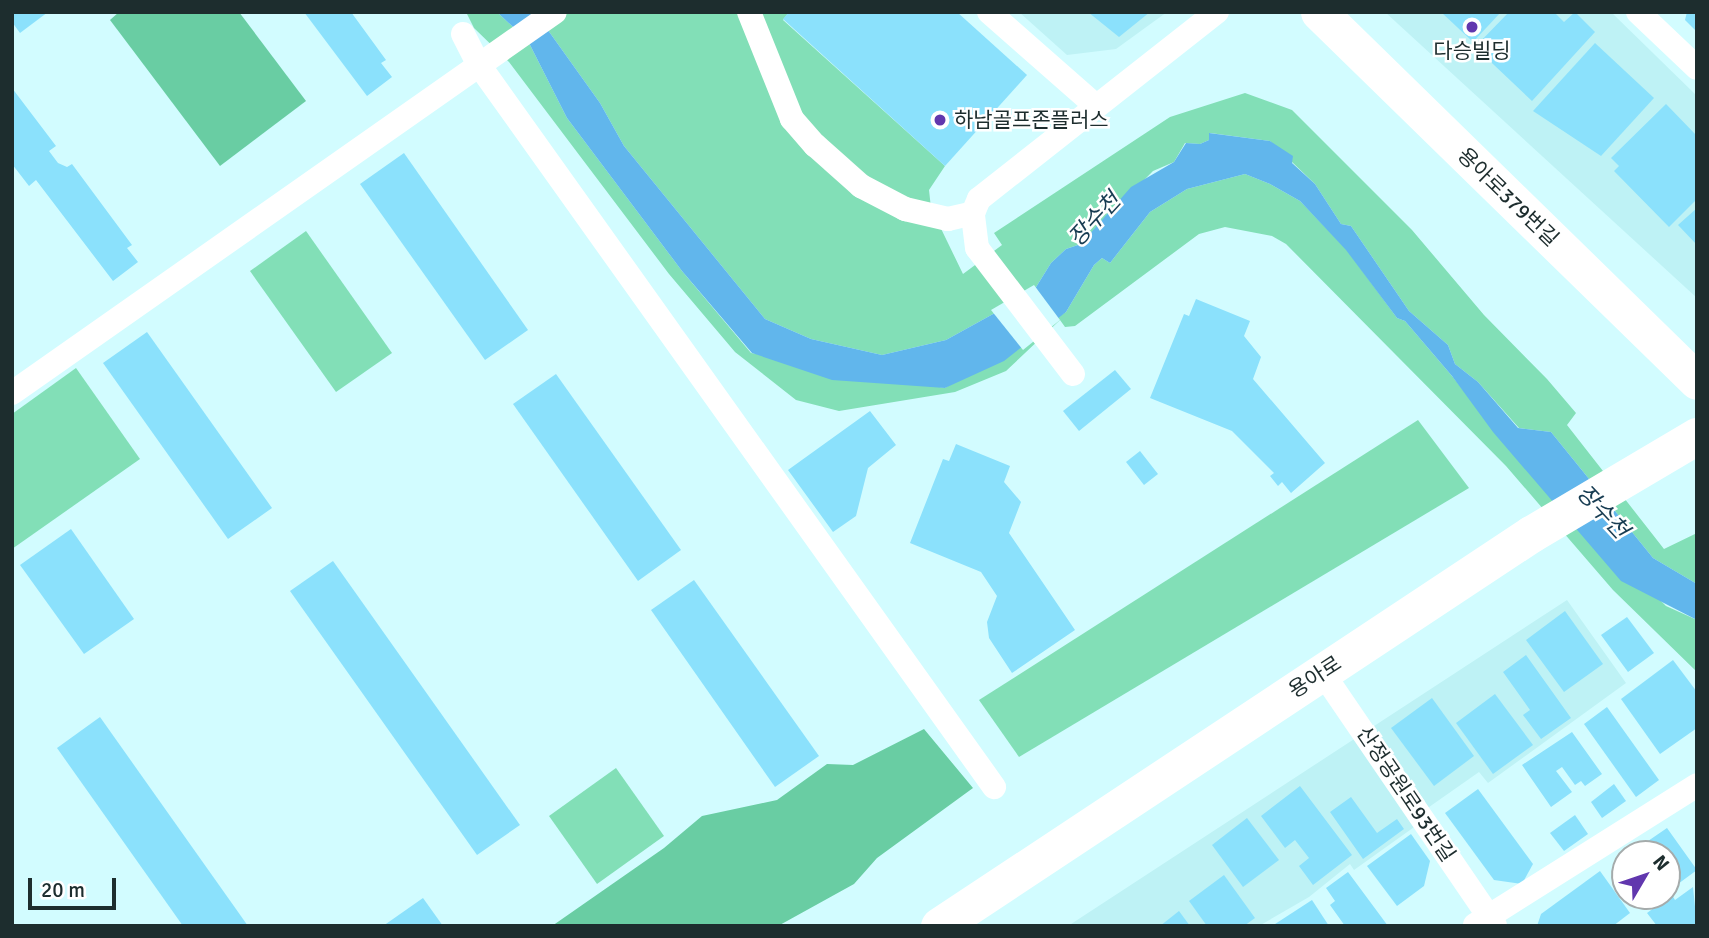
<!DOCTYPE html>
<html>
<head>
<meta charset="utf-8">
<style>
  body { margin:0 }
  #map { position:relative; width:1709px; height:938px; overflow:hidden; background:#d2fcff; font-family:Signika,"Noto Sans KR",sans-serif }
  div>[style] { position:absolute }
  .built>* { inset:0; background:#bef2f5 }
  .green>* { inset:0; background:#82dfb7 }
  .forest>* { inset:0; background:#69cda3 }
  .water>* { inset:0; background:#61b6ec }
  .pier>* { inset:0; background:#d2fcff }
  .building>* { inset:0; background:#8be1fc }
  .street>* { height:24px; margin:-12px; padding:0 12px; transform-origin:12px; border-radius:12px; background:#fff }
  .secondary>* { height:37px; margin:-18.5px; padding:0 18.5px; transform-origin:18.5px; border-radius:18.5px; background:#fff }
  .dots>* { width:19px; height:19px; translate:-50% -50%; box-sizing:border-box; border:4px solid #fff; border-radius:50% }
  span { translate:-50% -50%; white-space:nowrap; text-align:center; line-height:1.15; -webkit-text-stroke:5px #fff; paint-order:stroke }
  .poi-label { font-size:21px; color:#1d2d2e }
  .left { translate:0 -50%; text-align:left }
  .street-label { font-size:21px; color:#1d2d2e }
  .water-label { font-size:23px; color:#173c52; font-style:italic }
  .frame { position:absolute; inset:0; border:14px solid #1d2d2e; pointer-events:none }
  .north { position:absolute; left:1611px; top:840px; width:70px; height:70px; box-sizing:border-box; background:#fff; border:2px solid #a5abab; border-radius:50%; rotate:51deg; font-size:19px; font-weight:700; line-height:28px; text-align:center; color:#1d2d2e }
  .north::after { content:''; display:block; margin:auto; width:24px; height:32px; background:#6137ae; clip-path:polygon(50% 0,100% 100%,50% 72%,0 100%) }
  .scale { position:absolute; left:28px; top:878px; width:88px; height:32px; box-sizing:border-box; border:4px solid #1d2d2e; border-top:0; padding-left:9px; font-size:21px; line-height:24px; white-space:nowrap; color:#1d2d2e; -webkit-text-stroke:5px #fff; paint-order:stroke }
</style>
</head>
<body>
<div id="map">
  <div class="built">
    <div style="clip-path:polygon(1019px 12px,1167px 12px,1116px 49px,1067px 55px)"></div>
    <div style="clip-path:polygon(1385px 12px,1611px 12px,1697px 96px,1697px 298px)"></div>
    <div style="clip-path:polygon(1567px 600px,1626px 683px,1488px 783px,1479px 772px,1412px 819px,1417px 825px,1354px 870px,1350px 864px,1309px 897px,1259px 926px,1068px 926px)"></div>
  </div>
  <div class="green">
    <div style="clip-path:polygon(466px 12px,497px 12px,528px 41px,567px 118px,682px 271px,751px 353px,945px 388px,1066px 312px,1094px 265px,1102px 258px,1110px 263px,1150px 212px,1187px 189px,1245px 174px,1270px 184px,1300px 201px,1347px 250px,1397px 318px,1405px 321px,1452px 376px,1517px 458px,1666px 606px,1697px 620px,1697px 672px,1613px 590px,1506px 466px,1286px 244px,1272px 236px,1225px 227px,1199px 234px,1075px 326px,1065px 327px,1060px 320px,1006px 371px,955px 392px,839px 411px,796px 400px,735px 352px,669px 274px,509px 62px,474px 28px)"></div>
    <div style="clip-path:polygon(535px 12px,789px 12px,783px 20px,945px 166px,929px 190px,931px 208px,963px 274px,1002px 245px,994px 233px,1170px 117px,1245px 93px,1292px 110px,1412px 230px,1484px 315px,1547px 379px,1576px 413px,1567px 425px,1664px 549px,1697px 533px,1697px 584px,1653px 558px,1551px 432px,1519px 428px,1478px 382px,1455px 364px,1448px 345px,1409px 311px,1351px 226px,1341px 224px,1315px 184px,1270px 141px,1210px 133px,1209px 140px,1200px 144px,1185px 143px,1174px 162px,1153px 171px,1081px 244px,1066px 249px,1051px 263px,1033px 292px,946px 340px,882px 355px,811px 339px,765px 319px,624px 146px,600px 103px)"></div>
    <div style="clip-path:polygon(306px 231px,392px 353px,336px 392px,250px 271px)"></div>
    <div style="clip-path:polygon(76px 368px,140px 459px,12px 549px,12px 414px)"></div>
    <div style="clip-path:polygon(1418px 420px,1469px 488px,1019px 757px,979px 700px)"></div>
    <div style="clip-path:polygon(616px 768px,664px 836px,597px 884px,549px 816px)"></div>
  </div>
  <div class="forest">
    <div style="clip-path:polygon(119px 12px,239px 12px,306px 101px,220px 166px,110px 20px)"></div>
    <div style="clip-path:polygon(924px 729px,973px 788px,877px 858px,854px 884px,778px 926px,552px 926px,664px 848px,702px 816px,777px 800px,827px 764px,853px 765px)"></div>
  </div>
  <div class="water">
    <div style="clip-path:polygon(497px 12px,535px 12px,600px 103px,624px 146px,765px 319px,811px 339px,882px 355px,946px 340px,1033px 292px,1051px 263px,1066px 249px,1081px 244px,1131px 187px,1174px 162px,1186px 143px,1200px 144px,1209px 140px,1209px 133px,1270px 141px,1293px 156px,1292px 163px,1315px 184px,1341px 224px,1351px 226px,1409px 311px,1448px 345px,1455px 364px,1478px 382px,1518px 428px,1551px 432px,1653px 558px,1697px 584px,1697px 620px,1621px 581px,1493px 432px,1452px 376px,1405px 321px,1397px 318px,1346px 250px,1300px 201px,1270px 184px,1245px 174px,1187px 189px,1150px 212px,1110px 263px,1102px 258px,1094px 265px,1066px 312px,1004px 361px,945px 388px,832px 380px,752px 353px,682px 271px,567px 118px,528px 41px)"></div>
  </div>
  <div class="pier">
    <div style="clip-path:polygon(1034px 285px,1060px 320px,1023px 350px,991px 310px)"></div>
  </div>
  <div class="building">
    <div style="clip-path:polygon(12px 12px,48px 12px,20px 33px,12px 22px)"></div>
    <div style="clip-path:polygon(304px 12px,351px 12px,386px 60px,381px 63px,392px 77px,367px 96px)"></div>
    <div style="clip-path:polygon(789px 12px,957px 12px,1027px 75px,945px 166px,783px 19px)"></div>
    <div style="clip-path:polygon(1088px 12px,1150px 12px,1119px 37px)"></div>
    <div style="clip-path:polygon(1441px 12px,1501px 12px,1473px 42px)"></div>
    <div style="clip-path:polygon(1509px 12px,1554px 12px,1564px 22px,1575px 12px,1595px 32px,1532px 101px,1475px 47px)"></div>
    <div style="clip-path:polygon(1687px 12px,1697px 12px,1697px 32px,1685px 20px)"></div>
    <div style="clip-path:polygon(1595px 43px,1654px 98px,1601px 156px,1533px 111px)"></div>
    <div style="clip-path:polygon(12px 88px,56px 146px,49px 151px,58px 163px,67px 167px,72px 164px,132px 245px,127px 248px,138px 262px,113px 281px,36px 180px,29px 186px,12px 164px)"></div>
    <div style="clip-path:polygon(1666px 104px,1697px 136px,1697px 199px,1669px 227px,1614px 171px,1619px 166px,1611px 158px)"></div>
    <div style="clip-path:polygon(404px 153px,528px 330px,485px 360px,360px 184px)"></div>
    <div style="clip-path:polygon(1697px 208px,1697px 245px,1678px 225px)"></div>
    <div style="clip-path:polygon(1196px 299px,1250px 321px,1244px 336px,1261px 357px,1253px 379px,1325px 463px,1291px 493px,1282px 482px,1278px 486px,1270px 476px,1274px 473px,1232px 431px,1150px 398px,1184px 314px,1189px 316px)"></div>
    <div style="clip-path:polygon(147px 332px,272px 508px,228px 539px,103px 363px)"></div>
    <div style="clip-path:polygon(1115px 370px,1131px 389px,1079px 431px,1063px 411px)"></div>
    <div style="clip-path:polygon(556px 374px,681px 550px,638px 581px,513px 404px)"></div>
    <div style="clip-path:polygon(870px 411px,896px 445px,868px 468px,856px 516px,833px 532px,788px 470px)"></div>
    <div style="clip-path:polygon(956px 444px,1010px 466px,1004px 482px,1021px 502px,1009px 533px,1075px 630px,1012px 673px,989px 638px,987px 622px,997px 596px,981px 572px,910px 543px,943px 459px,949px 461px)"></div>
    <div style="clip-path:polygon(1140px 451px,1158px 474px,1144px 485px,1126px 462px)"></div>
    <div style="clip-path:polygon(71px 529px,134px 619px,84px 654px,20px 565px)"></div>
    <div style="clip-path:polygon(333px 561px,520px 825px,477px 855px,290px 591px)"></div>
    <div style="clip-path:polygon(694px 580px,819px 756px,775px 787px,651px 610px)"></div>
    <div style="clip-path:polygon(1565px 611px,1603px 664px,1564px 692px,1526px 640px)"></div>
    <div style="clip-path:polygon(1627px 617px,1654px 653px,1628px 672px,1601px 635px)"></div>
    <div style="clip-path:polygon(1526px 655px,1571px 718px,1541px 739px,1523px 715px,1530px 710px,1503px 672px)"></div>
    <div style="clip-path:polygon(1673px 660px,1697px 692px,1697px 728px,1660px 754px,1621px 699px)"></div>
    <div style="clip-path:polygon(1495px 694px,1533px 745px,1493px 774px,1456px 723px)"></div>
    <div style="clip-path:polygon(1432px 698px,1474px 756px,1434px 786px,1391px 728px)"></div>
    <div style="clip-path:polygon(1607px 707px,1659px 780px,1636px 797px,1584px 724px)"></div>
    <div style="clip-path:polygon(100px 717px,248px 926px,183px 926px,57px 748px)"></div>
    <div style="clip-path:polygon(1572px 732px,1602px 774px,1585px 786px,1581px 781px,1575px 785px,1562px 767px,1556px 771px,1572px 792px,1551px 807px,1522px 765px)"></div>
    <div style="clip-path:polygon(1614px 784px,1626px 801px,1602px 818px,1591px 802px)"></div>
    <div style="clip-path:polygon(1300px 786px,1352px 855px,1313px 885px,1299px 866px,1309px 858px,1295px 840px,1285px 848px,1261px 816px)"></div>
    <div style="clip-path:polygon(1478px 789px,1533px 864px,1522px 884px,1494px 880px,1445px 813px)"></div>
    <div style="clip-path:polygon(1351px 797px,1377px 833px,1397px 819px,1404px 829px,1363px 859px,1330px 812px)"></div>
    <div style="clip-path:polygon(1575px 815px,1588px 834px,1564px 851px,1550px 833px)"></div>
    <div style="clip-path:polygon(1247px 818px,1279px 860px,1243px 887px,1212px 845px)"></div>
    <div style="clip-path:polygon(1667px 828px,1697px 870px,1667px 892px,1667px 854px,1632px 852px)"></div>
    <div style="clip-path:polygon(1411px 834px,1430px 861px,1424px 886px,1397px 906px,1367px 866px)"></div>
    <div style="clip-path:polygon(1600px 871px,1630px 913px,1613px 926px,1537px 926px,1541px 914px)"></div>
    <div style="clip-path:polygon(1348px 872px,1388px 926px,1345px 926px,1330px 905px,1335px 901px,1326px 888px)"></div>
    <div style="clip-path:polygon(1224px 875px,1255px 918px,1244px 926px,1207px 926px,1189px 901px)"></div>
    <div style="clip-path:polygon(1693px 887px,1697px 926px,1657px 926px,1647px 913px,1672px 895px,1675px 900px)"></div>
    <div style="clip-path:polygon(1642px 896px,1661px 896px,1649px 905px)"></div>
    <div style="clip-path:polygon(423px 898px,443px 926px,383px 926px)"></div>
    <div style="clip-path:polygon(1312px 900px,1329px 926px,1272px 926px)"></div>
    <div style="clip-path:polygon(1179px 911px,1190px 926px,1160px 926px)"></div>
  </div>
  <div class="street">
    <div style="left:749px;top:12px;width:115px;rotate:68.1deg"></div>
    <div style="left:792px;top:119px;width:35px;rotate:49deg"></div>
    <div style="left:815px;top:145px;width:62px;rotate:41.7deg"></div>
    <div style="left:861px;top:186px;width:50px;rotate:27.6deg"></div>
    <div style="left:905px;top:209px;width:44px;rotate:13.1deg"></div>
    <div style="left:948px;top:219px;width:26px;rotate:-13deg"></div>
    <div style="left:989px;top:12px;width:142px;rotate:41.3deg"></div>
    <div style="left:1638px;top:12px;width:81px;rotate:43.5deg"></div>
    <div style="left:463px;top:34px;width:35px;rotate:63deg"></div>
    <div style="left:479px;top:65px;width:887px;rotate:54.5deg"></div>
    <div style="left:1073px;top:374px;width:158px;rotate:-127.3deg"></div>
    <div style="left:977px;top:248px;width:35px;rotate:-97deg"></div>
    <div style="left:973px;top:213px;width:15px;rotate:-67deg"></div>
    <div style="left:979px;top:199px;width:303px;rotate:-38.2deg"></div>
    <div style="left:12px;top:393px;width:663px;rotate:-35.06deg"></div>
    <div style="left:1322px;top:672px;width:307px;rotate:55.7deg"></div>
    <div style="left:1475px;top:925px;width:262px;rotate:-32.2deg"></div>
  </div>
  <div class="secondary">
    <div style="left:1319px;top:12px;width:528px;rotate:44.31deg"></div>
    <div style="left:939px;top:926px;width:710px;rotate:-33.51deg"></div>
    <div style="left:1531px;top:534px;width:193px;rotate:-30.6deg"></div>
  </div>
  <div class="dots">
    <div style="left:1472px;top:27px;background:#6137ae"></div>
    <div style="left:940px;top:120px;background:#6137ae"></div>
  </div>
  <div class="poi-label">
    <span style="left:1472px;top:51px">다승빌딩</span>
    <span class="left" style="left:954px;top:120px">하남골프존플러스</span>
  </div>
  <div class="street-label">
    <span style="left:1508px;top:197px;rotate:44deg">용아로379번길</span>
    <span style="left:1315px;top:677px;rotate:-33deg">용아로</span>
    <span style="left:1406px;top:794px;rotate:56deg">산정공원로93번길</span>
  </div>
  <div class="water-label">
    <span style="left:1095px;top:220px;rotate:-47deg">장수천</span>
    <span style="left:1602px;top:512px;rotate:47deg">장수천</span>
  </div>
  <div class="frame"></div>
  <div class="north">N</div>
  <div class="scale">20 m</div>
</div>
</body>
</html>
